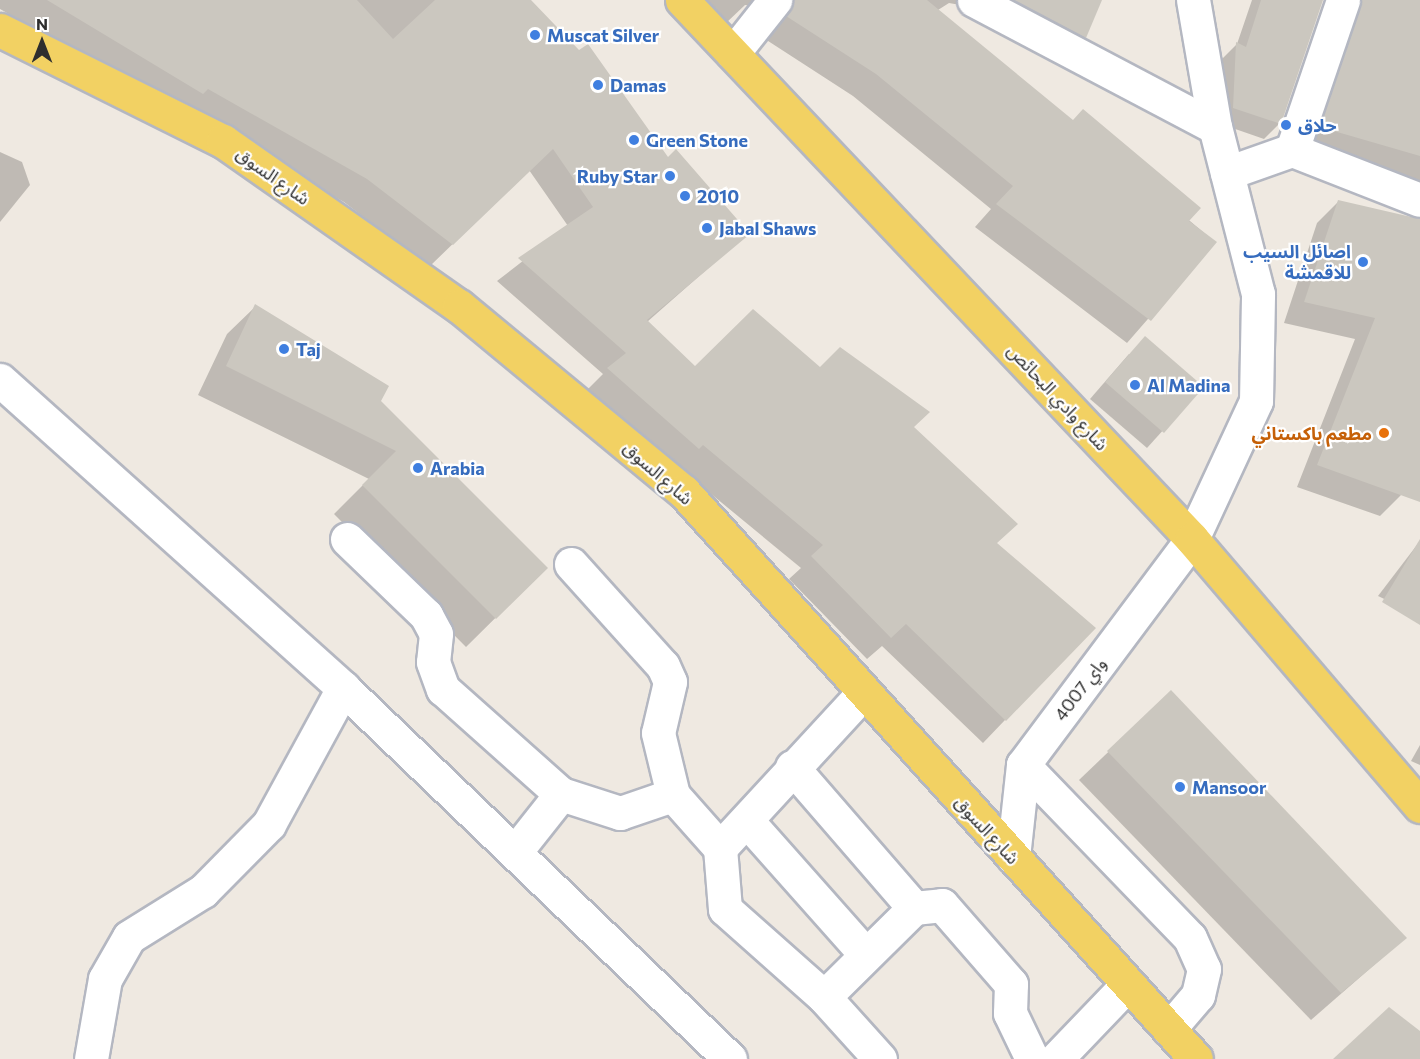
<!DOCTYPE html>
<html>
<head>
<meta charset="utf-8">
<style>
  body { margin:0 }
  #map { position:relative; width:1420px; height:1059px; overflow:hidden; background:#efe9e1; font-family:Commissioner,"Noto Sans Arabic",sans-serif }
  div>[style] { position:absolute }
  .shadow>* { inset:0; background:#0003 }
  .building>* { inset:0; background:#cbc7bf }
  .roads { filter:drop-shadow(2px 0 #b4b7c1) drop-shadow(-2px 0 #b4b7c1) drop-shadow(0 2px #b4b7c1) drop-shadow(0 -2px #b4b7c1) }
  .minor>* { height:33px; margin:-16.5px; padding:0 16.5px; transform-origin:16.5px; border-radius:16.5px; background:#fff }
  .major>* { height:33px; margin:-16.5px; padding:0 16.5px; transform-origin:16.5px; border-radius:16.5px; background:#f2d163 }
  .dots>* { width:16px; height:16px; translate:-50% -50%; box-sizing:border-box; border:3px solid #fff; border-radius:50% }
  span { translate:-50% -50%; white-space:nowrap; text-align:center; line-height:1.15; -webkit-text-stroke:4.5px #fff; paint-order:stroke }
  .shop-label { font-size:18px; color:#366cbe; font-weight:700 }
  .left { translate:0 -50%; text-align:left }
  .right { translate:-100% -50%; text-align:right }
  .street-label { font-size:18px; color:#2e2e2e }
  .food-label { font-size:18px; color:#c56008; font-weight:700 }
  .north { position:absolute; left:12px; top:12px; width:60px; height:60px; -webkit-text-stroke:4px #fff; paint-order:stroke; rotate:0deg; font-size:16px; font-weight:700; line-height:24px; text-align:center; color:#2e2e2e }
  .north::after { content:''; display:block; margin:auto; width:21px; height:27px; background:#2e2e2e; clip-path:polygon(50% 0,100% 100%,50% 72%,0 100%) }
</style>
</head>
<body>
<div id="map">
  <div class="shadow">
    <div style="clip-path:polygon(0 0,529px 0,667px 159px,747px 234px,647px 322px,695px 368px,820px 369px,912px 428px,996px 544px,1005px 720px,983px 743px,882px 646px,867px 659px,789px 579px,801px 568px,586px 391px,603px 374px,497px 281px,568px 226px,529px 170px,429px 267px,344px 202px,0 9px)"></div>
    <div style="clip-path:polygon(693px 0,1100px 0,1084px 37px,1062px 59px,960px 5px,949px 3px,938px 10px,1215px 242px,1127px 343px,975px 227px,991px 209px,853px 96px,765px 39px,764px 7px,745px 5px,725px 24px)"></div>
    <div style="clip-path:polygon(1252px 0,1322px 0,1280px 123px,1264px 139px,1218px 123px,1221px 60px,1237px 44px)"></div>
    <div style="clip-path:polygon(1398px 0,1420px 0,1420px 206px,1300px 147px,1333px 51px)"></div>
    <div style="clip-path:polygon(0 152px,22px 162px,30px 185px,0 222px)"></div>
    <div style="clip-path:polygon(1338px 202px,1420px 220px,1420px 451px,1401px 495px,1380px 516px,1297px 487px,1355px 339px,1284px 323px,1317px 223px)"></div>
    <div style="clip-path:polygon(256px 306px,379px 401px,546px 568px,466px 647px,334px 514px,369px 479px,198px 395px,227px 334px)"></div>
    <div style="clip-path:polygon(1129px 354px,1202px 387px,1147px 448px,1090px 399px)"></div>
    <div style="clip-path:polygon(1420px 541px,1420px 616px,1378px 596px)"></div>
    <div style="clip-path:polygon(1171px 692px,1405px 938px,1311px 1020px,1079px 780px)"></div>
    <div style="clip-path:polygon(1420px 745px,1420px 765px,1411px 761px)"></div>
  </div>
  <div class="building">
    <div style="clip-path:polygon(47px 0,357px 0,393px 39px,435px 0,531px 0,579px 50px,588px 44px,668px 157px,676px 149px,750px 234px,647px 320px,695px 366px,753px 309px,820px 367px,840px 347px,930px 412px,914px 427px,1018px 524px,997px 543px,1096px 628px,1006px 721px,906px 624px,891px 638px,811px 556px,823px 545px,703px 445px,699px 449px,607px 368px,626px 353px,518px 258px,593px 207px,553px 149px,453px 245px,367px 179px,208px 89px,203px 94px)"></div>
    <div style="clip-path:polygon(793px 0,927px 0,1073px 120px,1083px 109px,1201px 208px,1189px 221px,1217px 242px,1151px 321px,996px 204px,1013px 186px,876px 74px,786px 16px)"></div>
    <div style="clip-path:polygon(1014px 0,1102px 0,1086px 38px)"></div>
    <div style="clip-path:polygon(1261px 0,1323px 0,1281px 124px,1233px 108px,1236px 42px,1246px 47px)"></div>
    <div style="clip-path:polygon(1361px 0,1420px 0,1420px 156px,1320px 127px)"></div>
    <div style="clip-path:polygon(1338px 200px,1420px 219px,1420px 502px,1317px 465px,1375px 318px,1304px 302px)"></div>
    <div style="clip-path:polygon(255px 304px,389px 386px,381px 401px,548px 568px,496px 619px,362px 485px,396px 451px,226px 366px)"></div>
    <div style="clip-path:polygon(1145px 336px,1204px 387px,1164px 433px,1105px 382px)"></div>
    <div style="clip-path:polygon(1420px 539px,1420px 625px,1382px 602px)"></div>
    <div style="clip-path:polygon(1171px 690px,1407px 938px,1341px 993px,1107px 751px)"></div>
    <div style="clip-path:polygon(1389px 1007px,1420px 1031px,1420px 1059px,1333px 1059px)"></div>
  </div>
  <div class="roads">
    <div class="minor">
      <div style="left:974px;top:0;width:272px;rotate:27.8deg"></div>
      <div style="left:733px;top:53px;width:68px;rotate:-51.6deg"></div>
      <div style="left:1292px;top:150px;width:137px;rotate:21.3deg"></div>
      <div style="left:1227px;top:173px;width:69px;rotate:-19.5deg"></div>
      <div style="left:1292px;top:150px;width:158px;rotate:-71.2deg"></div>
      <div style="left:0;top:380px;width:461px;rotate:41.9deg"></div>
      <div style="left:343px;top:688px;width:536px;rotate:43.79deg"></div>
      <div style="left:347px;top:539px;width:110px;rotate:43.9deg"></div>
      <div style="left:426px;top:615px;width:21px;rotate:62deg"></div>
      <div style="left:436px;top:634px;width:28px;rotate:96deg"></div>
      <div style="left:433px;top:662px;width:29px;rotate:70deg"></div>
      <div style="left:443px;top:689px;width:158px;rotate:41.7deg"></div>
      <div style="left:561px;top:794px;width:62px;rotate:17.9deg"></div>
      <div style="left:620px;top:813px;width:56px;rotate:-18.8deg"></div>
      <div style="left:571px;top:564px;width:137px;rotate:48deg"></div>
      <div style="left:663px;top:666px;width:17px;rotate:66deg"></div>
      <div style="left:670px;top:682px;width:52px;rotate:103.2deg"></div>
      <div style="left:658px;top:733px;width:64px;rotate:76.4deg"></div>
      <div style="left:673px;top:795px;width:71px;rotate:48.4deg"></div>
      <div style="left:720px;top:848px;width:209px;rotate:-47.3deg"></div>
      <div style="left:1023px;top:765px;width:240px;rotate:46deg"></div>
      <div style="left:1190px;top:938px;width:34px;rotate:66deg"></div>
      <div style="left:1204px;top:969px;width:27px;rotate:103deg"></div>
      <div style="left:1198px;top:995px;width:45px;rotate:130.5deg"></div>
      <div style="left:792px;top:767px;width:186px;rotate:49.1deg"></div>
      <div style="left:748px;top:822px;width:176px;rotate:48.4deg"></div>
      <div style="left:720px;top:848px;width:61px;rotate:85.3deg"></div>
      <div style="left:725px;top:909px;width:132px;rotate:41.6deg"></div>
      <div style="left:515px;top:852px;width:74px;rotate:-51.6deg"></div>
      <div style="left:1013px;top:857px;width:93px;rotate:-83.8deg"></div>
      <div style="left:1023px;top:765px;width:282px;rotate:-53.2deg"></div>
      <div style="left:1192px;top:539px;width:152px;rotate:-65.1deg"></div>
      <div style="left:1256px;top:401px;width:107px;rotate:-88.9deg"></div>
      <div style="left:1258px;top:294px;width:172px;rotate:-104.4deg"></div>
      <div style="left:1215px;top:127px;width:129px;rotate:-99.8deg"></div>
      <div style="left:91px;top:1059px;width:81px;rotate:-80.1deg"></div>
      <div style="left:105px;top:979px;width:48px;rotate:-60.3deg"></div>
      <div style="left:129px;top:937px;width:87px;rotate:-31.9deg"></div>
      <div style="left:203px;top:891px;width:94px;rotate:-45.4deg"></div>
      <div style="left:269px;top:824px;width:155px;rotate:-61.4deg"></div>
      <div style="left:880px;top:1059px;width:84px;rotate:-132.1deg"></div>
      <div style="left:824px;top:997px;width:127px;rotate:-44.7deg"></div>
      <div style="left:914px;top:908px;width:28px;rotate:-6deg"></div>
      <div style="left:942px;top:905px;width:105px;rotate:48.9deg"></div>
      <div style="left:1011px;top:984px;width:29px;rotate:92deg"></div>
      <div style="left:1010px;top:1013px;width:51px;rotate:64.4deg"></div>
      <div style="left:1056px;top:1059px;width:104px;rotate:-46.2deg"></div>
    </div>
    <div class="major">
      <div style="left:682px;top:0;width:742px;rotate:46.58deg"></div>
      <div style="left:1192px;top:539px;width:351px;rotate:49.5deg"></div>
      <div style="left:0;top:30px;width:249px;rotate:26.5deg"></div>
      <div style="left:223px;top:141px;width:288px;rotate:35deg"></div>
      <div style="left:459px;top:306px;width:291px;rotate:39.6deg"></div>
      <div style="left:683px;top:491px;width:765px;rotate:47.91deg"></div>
    </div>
  </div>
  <div class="dots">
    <div style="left:535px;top:35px;background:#3f7fe0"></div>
    <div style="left:598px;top:85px;background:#3f7fe0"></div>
    <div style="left:1286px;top:125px;background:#3f7fe0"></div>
    <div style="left:634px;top:140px;background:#3f7fe0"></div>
    <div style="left:670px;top:176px;background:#3f7fe0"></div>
    <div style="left:685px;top:196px;background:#3f7fe0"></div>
    <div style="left:707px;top:228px;background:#3f7fe0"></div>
    <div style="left:1363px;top:262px;background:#3f7fe0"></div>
    <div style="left:284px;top:349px;background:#3f7fe0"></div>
    <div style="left:1135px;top:385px;background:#3f7fe0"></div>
    <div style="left:1384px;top:433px;background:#e8710a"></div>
    <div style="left:418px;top:468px;background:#3f7fe0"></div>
    <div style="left:1180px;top:787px;background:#3f7fe0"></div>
  </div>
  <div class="shop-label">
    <span class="left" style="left:547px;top:35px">Muscat Silver</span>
    <span class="left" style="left:610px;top:85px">Damas</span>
    <span class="left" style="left:1298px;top:125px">حلاق</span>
    <span class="left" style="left:646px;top:140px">Green Stone</span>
    <span class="right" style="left:658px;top:176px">Ruby Star</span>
    <span class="left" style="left:697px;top:196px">2010</span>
    <span class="left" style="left:719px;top:228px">Jabal Shaws</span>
    <span class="right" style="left:1351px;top:262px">اصائل السيب<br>للاقمشة</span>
    <span class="left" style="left:296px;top:349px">Taj</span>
    <span class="left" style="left:1147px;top:385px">Al Madina</span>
    <span class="left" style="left:430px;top:468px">Arabia</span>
    <span class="left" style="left:1192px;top:787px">Mansoor</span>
  </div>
  <div class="street-label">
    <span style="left:273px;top:176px;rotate:35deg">شارع السوق</span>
    <span style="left:1058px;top:397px;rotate:47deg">شارع وادي البحائص</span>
    <span style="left:658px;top:473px;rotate:41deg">شارع السوق</span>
    <span style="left:1080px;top:689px;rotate:-53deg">واي 4007</span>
    <span style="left:987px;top:830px;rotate:47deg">شارع السوق</span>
  </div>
  <div class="food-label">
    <span class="right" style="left:1372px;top:433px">مطعم باكستاني</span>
  </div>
  <div class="north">N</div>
</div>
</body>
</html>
